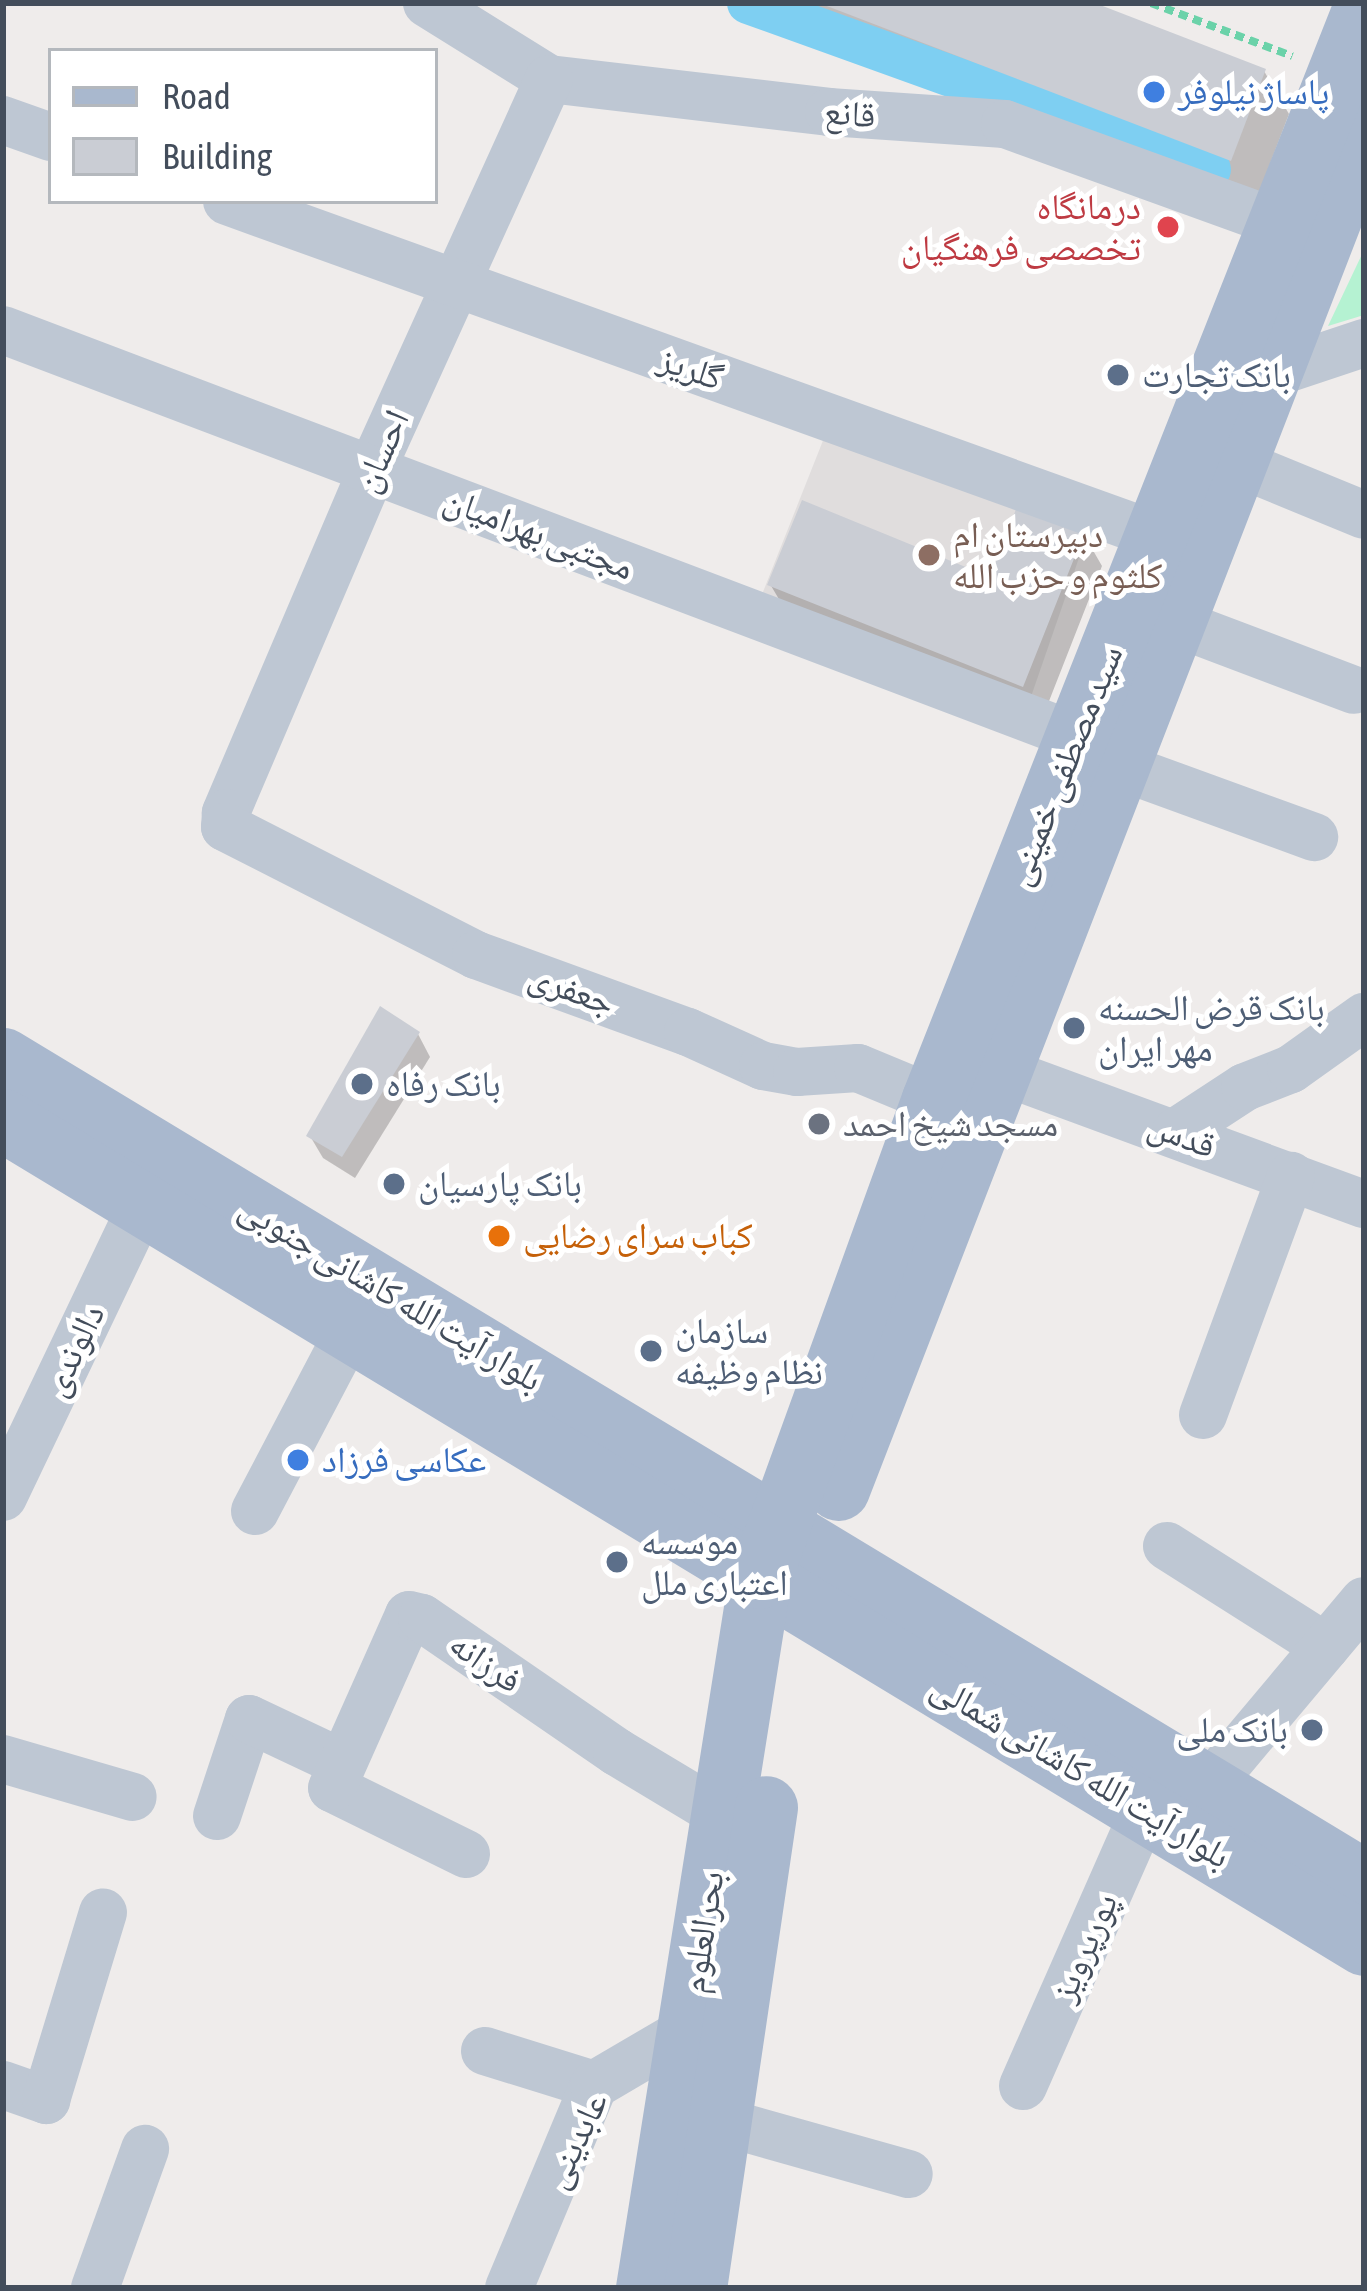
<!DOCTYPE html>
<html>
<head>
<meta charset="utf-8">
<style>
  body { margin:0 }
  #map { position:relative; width:1367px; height:2291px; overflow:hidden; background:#efeceb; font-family:"Asap Condensed","Noto Naskh Arabic",sans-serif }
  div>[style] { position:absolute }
  .education>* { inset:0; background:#e0dddd }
  .green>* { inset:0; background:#b5f2d2 }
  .shadow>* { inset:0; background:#0003 }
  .canal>* { height:42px; margin:-21px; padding:0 21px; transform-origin:21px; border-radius:21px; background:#7ecff2 }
  .building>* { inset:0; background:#cacdd4 }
  .path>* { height:8px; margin-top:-4px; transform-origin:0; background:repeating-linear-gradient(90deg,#6bd2a9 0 9px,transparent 0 15px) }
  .minor>* { height:48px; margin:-24px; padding:0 24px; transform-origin:24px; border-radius:24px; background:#bec7d3 }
  .major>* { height:63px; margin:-31.5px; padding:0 31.5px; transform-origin:31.5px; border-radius:31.5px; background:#a9b8ce }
  .dots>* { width:33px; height:33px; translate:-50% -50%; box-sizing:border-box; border:6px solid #fff; border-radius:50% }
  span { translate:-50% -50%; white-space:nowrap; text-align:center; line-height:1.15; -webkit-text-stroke:10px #fff; paint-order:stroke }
  .shop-label { font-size:36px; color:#366cbe }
  .left { translate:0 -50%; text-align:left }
  .street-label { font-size:36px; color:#434d5b }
  .health-label { font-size:36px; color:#be3a42 }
  .right { translate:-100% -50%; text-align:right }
  .service-label { font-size:36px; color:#4e5e75 }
  .education-label { font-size:36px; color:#785e54 }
  .worship-label { font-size:36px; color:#5b616d }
  .food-label { font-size:36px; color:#c56008 }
  .frame { position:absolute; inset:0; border:6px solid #434d5b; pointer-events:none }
  .legend { position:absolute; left:48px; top:48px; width:390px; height:156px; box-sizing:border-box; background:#fff; border:3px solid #b4b8bd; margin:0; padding:15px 21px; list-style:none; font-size:36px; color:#434d5b }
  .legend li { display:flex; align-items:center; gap:24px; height:60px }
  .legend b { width:60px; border:3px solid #b4b8bd }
</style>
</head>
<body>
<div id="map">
  <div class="education">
    <div style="clip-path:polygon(828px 428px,1090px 526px,1025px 714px,759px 602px)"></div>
  </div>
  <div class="green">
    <div style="clip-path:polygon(1364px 250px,1364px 315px,1328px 326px)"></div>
  </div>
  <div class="shadow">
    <div style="clip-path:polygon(734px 3px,1087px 3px,1264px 71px,1289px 114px,1255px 203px)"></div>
    <div style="clip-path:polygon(1083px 533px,1102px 566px,1042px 719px,790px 618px,770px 584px,992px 581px)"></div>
    <div style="clip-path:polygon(418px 1034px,430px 1057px,355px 1178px,323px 1158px,310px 1136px)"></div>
  </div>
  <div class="canal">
    <div style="left:748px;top:3px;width:491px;rotate:19.8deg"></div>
  </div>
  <div class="building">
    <div style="clip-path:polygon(819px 3px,1095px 3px,1266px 69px,1231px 161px)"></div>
    <div style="clip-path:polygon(802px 500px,990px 577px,1018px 504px,1085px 531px,1023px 687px,767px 585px)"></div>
    <div style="clip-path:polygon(380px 1006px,420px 1032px,342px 1157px,306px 1136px)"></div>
  </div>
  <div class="path">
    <div style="left:1151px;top:3px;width:151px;rotate:20.6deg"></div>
  </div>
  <div class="minor">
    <div style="left:427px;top:3px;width:144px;rotate:31.9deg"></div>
    <div style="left:549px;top:79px;width:282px;rotate:6.7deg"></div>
    <div style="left:829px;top:112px;width:176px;rotate:3.9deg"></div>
    <div style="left:1005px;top:124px;width:291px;rotate:19.9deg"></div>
    <div style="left:549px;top:79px;width:429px;rotate:114.4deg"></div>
    <div style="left:372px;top:470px;width:373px;rotate:113.1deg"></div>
    <div style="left:226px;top:813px;width:14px;rotate:94deg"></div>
    <div style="left:225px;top:827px;width:282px;rotate:27deg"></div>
    <div style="left:476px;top:955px;width:226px;rotate:20deg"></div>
    <div style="left:688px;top:1032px;width:82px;rotate:24.4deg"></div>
    <div style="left:763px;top:1066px;width:35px;rotate:10deg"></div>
    <div style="left:797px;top:1072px;width:61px;rotate:-3.8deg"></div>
    <div style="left:858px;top:1068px;width:81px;rotate:22.5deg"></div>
    <div style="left:3px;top:120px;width:51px;rotate:19.5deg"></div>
    <div style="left:227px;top:201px;width:986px;rotate:19.79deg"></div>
    <div style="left:3px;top:330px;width:1146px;rotate:20.74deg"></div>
    <div style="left:1268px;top:375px;width:101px;rotate:-18.4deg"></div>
    <div style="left:1235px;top:462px;width:139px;rotate:22.3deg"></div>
    <div style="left:1174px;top:622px;width:192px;rotate:20.7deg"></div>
    <div style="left:1116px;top:765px;width:211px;rotate:20deg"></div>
    <div style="left:999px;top:1070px;width:389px;rotate:20.2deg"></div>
    <div style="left:1176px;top:1132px;width:82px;rotate:-33.1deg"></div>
    <div style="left:1245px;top:1087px;width:49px;rotate:-21.4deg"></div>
    <div style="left:1291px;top:1069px;width:90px;rotate:-35.5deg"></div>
    <div style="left:1203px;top:1415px;width:255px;rotate:-69.8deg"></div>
    <div style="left:3px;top:1497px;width:325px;rotate:-64.5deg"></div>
    <div style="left:255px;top:1511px;width:207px;rotate:-62.3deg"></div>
    <div style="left:1167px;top:1546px;width:188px;rotate:32.4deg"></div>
    <div style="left:3px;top:1759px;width:135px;rotate:16.3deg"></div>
    <div style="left:1207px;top:1788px;width:244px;rotate:-50deg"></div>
    <div style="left:217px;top:1816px;width:102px;rotate:-71.7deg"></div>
    <div style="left:249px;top:1719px;width:103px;rotate:25.3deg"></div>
    <div style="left:466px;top:1854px;width:149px;rotate:-153.8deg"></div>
    <div style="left:332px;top:1788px;width:189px;rotate:-66deg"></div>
    <div style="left:409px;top:1615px;width:13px;rotate:13deg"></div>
    <div style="left:422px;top:1618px;width:237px;rotate:34.5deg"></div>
    <div style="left:617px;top:1752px;width:122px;rotate:31deg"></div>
    <div style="left:485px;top:2051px;width:114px;rotate:17.3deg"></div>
    <div style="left:3px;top:2085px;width:46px;rotate:19.2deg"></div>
    <div style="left:46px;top:2100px;width:196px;rotate:-73.1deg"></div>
    <div style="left:1023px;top:2086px;width:303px;rotate:-66.2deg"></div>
    <div style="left:720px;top:2121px;width:196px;rotate:15.7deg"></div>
    <div style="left:95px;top:2288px;width:148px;rotate:-70.2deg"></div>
    <div style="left:509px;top:2288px;width:220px;rotate:-67.3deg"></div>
    <div style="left:594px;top:2085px;width:107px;rotate:-30.4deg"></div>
  </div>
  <div class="major">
    <div style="left:3px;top:1059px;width:1590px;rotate:31.13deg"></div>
    <div style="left:3px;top:1120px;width:1591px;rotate:31.19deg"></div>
    <div style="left:838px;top:1489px;width:1456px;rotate:-68.83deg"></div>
    <div style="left:647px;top:2288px;width:720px;rotate:-80.97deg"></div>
    <div style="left:760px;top:1577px;width:508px;rotate:-70.1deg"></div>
    <div style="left:933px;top:1099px;width:1173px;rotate:-68.44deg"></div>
    <div style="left:695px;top:2288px;width:486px;rotate:-81.6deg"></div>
  </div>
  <div class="dots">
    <div style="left:1154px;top:92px;background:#3f7fe0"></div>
    <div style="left:1168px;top:227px;background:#e0444e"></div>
    <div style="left:1118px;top:375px;background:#5c6f8a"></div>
    <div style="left:929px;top:555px;background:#8d6e63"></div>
    <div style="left:1074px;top:1028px;background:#5c6f8a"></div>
    <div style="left:362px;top:1084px;background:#5c6f8a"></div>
    <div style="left:819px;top:1124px;background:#6b7280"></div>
    <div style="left:394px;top:1184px;background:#5c6f8a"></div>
    <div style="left:499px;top:1236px;background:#e8710a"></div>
    <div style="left:651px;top:1351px;background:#5c6f8a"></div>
    <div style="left:298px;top:1460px;background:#3f7fe0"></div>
    <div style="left:617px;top:1562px;background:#5c6f8a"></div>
    <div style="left:1312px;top:1730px;background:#5c6f8a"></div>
  </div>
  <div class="shop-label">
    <span class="left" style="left:1178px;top:92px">پاساژ نیلوفر</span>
    <span class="left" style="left:322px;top:1460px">عکاسی فرزاد</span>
  </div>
  <div class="street-label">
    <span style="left:850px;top:113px;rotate:5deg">قانع</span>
    <span style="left:691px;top:368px;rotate:20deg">گلریز</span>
    <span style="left:381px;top:451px;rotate:-66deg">احسان</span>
    <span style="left:539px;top:533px;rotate:21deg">مجتبی بهرامیان</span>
    <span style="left:1064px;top:765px;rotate:-68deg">سید مصطفی خمینی</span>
    <span style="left:572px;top:989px;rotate:20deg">جعفری</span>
    <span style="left:1182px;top:1135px;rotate:20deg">قدس</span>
    <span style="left:391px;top:1293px;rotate:31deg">بلوار آیت الله کاشانی جنوبی</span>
    <span style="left:73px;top:1350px;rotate:-64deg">دالوندی</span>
    <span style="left:486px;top:1662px;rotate:35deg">فرزانه</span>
    <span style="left:1081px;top:1771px;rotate:31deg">بلوار آیت الله کاشانی شمالی</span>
    <span style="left:702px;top:1932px;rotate:-81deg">بحرالعلوم</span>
    <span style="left:1084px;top:1947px;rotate:-66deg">پورپرویز</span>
    <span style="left:575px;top:2140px;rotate:-64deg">عابدینی</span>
  </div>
  <div class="health-label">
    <span class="right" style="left:1141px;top:227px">درمانگاه<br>تخصصی فرهنگیان</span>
  </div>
  <div class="service-label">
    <span class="left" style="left:1142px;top:375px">بانک تجارت</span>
    <span class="left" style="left:1098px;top:1028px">بانک قرض الحسنه<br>مهر ایران</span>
    <span class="left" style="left:386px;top:1084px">بانک رفاه</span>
    <span class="left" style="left:418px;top:1184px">بانک پارسیان</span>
    <span class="left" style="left:675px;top:1351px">سازمان<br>نظام وظیفه</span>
    <span class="left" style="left:641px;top:1562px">موسسه<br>اعتباری ملل</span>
    <span class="right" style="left:1288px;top:1730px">بانک ملی</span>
  </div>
  <div class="education-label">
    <span class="left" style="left:953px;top:555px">دبیرستان ام<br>کلثوم و حزب الله</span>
  </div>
  <div class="worship-label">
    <span class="left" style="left:843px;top:1124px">مسجد شیخ احمد</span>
  </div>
  <div class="food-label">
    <span class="left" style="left:523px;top:1236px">کباب سرای رضایی</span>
  </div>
  <div class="frame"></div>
  <ul class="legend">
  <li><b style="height:15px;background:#a9b8ce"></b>Road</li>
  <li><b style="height:33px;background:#cacdd4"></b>Building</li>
  </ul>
</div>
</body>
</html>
